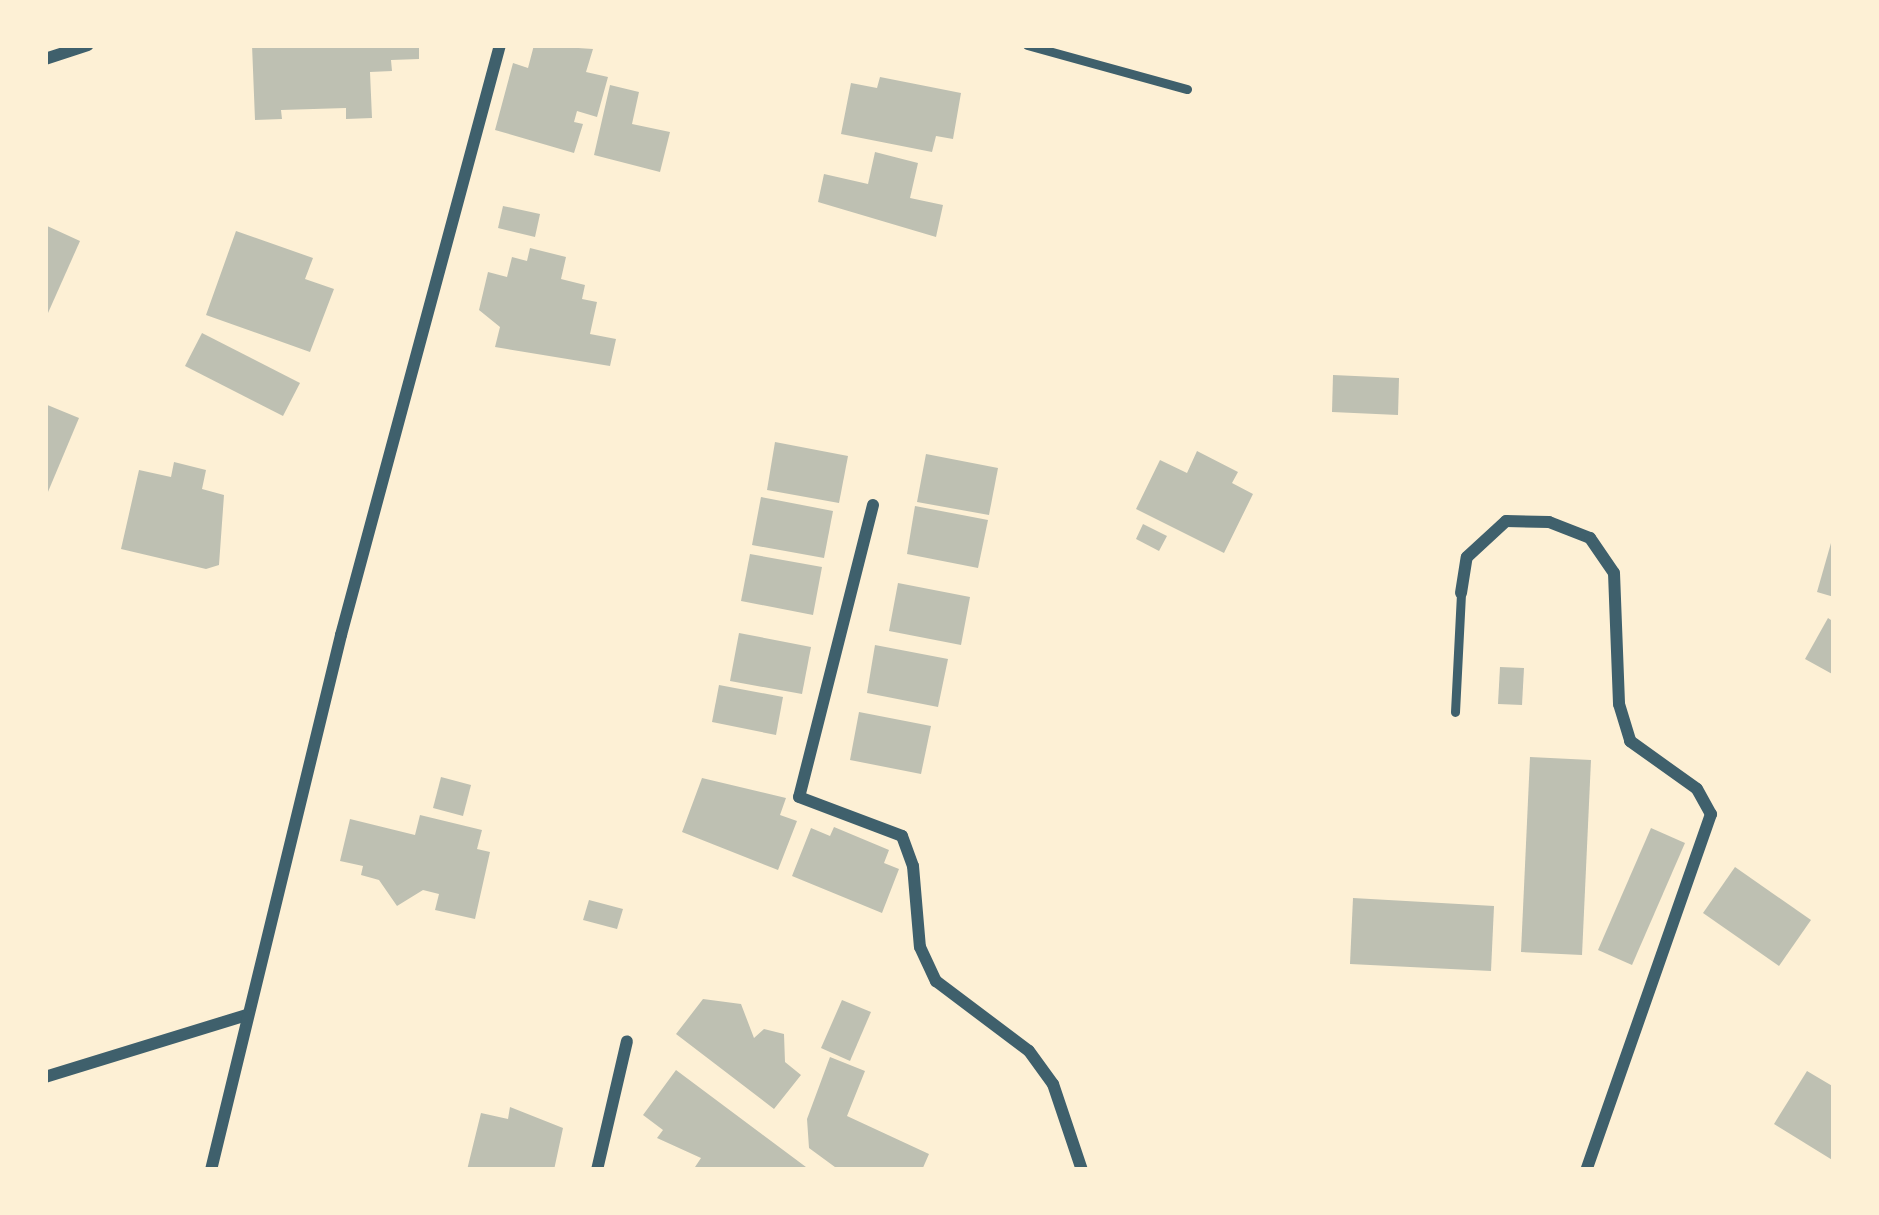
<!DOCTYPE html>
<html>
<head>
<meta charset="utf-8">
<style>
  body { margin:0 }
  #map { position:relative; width:1879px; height:1215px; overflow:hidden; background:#fdf0d5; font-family:"Noto Serif",serif }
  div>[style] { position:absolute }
  .building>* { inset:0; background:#bec0b2 }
  .service>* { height:9px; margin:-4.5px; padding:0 4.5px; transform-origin:4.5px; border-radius:4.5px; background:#3f606c }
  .minor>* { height:12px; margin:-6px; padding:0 6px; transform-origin:6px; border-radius:6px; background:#3f606c }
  span { translate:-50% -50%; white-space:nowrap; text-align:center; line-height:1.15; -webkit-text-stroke:12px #fdf0d5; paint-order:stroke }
  .frame { position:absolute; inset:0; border:48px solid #fdf0d5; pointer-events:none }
</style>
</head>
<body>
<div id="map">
  <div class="building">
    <div style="clip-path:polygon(252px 45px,419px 45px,419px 59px,391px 60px,392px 71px,370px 72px,372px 118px,346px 119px,346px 108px,281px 110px,282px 119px,255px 120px)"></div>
    <div style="clip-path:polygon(534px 45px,593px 49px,586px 72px,608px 77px,597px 117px,577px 111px,574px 122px,583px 124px,574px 153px,495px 130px,513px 63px,528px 68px)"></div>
    <div style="clip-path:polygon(880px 77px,961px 93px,953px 139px,936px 136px,932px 152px,841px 134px,851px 83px,877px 88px)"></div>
    <div style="clip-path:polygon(610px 85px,639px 92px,632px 124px,670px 132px,660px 172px,594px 155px)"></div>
    <div style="clip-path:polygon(875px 152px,918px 163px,910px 198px,943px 205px,936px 237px,818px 202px,824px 174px,868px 184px)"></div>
    <div style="clip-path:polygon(503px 206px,540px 214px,535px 237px,498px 228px)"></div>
    <div style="clip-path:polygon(45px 225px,80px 241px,48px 313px,45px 311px)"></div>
    <div style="clip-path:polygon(236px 231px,313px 258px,305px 279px,334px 289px,310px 352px,206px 315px)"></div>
    <div style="clip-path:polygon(530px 248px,566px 257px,561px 279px,585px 285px,582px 299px,597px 302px,590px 334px,616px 339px,610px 366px,495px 347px,500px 327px,479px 310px,488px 272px,507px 277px,512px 257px,527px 261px)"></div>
    <div style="clip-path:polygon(202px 333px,300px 383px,283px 416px,185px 366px)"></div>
    <div style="clip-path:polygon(1333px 375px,1399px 378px,1398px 415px,1332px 412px)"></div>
    <div style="clip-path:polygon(45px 404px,79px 418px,45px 499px)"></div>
    <div style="clip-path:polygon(775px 442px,848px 456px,839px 503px,767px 490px)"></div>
    <div style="clip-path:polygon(1197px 451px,1238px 472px,1232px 483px,1253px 494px,1224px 553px,1136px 509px,1160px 460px,1187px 473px)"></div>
    <div style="clip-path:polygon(926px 454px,998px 468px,989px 515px,917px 502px)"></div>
    <div style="clip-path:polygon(174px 462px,206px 470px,202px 489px,224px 495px,219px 565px,206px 569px,121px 549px,139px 470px,171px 477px)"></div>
    <div style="clip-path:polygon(761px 497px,833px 511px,824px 558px,752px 545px)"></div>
    <div style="clip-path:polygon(915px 506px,988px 520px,978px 568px,907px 554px)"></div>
    <div style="clip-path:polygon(1143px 524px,1167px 536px,1159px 551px,1136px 539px)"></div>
    <div style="clip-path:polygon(1833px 536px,1834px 536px,1834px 597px,1817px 592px)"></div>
    <div style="clip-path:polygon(750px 554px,822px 567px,813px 615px,741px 601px)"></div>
    <div style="clip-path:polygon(898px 583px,970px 597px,961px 645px,889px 631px)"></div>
    <div style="clip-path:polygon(1828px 618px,1834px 622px,1834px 675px,1805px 659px)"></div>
    <div style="clip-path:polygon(739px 633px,811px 647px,802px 694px,730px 681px)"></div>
    <div style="clip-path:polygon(875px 645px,948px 659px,938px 707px,867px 693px)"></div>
    <div style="clip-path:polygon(1500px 667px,1524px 668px,1522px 705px,1498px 704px)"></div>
    <div style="clip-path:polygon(719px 685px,783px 697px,776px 735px,712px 722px)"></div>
    <div style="clip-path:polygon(859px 712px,931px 726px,921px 774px,850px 760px)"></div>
    <div style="clip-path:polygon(1530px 757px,1591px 760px,1582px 955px,1521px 952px)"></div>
    <div style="clip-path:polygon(441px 777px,471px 785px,463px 816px,433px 808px)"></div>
    <div style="clip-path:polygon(702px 778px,786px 798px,780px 815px,797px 821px,778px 870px,682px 832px)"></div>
    <div style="clip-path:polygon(420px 815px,482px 830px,477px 849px,490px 852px,475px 919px,435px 910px,439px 894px,423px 890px,397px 906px,379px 880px,361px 875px,363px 866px,340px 861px,350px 819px,415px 835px)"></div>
    <div style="clip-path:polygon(834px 827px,889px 850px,884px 863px,899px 869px,882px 913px,792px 876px,811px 828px,830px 836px)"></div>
    <div style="clip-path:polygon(1651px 828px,1685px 843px,1632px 965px,1598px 950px)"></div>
    <div style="clip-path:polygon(1735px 867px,1811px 920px,1779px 966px,1703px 913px)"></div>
    <div style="clip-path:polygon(1353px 898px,1494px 906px,1491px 971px,1350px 964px)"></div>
    <div style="clip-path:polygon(589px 900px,623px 909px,617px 929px,583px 920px)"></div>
    <div style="clip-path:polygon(703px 999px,741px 1004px,754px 1038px,764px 1029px,784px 1034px,785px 1062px,801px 1075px,774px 1109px,676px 1034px)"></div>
    <div style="clip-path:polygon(842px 1000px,871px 1012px,850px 1061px,821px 1048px)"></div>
    <div style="clip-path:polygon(830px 1057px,865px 1071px,847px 1116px,929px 1154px,922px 1170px,839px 1170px,809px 1148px,807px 1119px)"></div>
    <div style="clip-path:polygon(676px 1070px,810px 1170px,693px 1170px,701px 1158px,657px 1138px,663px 1130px,643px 1115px)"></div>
    <div style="clip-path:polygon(1807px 1071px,1834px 1087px,1834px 1161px,1774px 1124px)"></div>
    <div style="clip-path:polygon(510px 1107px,563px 1128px,554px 1170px,467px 1170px,481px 1113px,508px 1119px)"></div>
  </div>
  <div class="service">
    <div style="left:1027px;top:45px;width:166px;rotate:15.4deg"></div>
    <div style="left:1455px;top:712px;width:119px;rotate:-87.1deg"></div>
  </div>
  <div class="minor">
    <div style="left:45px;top:59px;width:45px;rotate:-18deg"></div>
    <div style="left:873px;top:505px;width:301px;rotate:104.2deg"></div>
    <div style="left:799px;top:797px;width:110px;rotate:20.7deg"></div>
    <div style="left:902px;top:836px;width:32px;rotate:70deg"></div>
    <div style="left:913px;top:866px;width:81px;rotate:85.1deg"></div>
    <div style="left:920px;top:947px;width:38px;rotate:65deg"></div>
    <div style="left:936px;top:981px;width:116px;rotate:37deg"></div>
    <div style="left:1029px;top:1051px;width:41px;rotate:54deg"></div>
    <div style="left:1053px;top:1084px;width:91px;rotate:71.4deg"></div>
    <div style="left:1461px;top:593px;width:36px;rotate:-81deg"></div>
    <div style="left:1467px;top:557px;width:53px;rotate:-42.7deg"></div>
    <div style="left:1506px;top:521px;width:43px;rotate:1.3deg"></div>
    <div style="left:1549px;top:522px;width:44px;rotate:21.3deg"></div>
    <div style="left:1590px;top:538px;width:42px;rotate:55.6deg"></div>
    <div style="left:1614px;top:573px;width:131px;rotate:87.8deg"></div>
    <div style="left:1619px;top:704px;width:39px;rotate:73deg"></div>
    <div style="left:1630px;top:741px;width:82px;rotate:35.6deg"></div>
    <div style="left:1697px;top:789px;width:29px;rotate:61deg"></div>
    <div style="left:1711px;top:814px;width:377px;rotate:109.3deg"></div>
    <div style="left:45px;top:1077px;width:211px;rotate:-17.1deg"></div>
    <div style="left:211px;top:1170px;width:551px;rotate:-76.34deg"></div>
    <div style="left:341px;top:635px;width:611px;rotate:-74.92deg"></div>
    <div style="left:597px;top:1170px;width:132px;rotate:-76.9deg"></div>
  </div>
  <div class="frame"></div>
</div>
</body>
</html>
